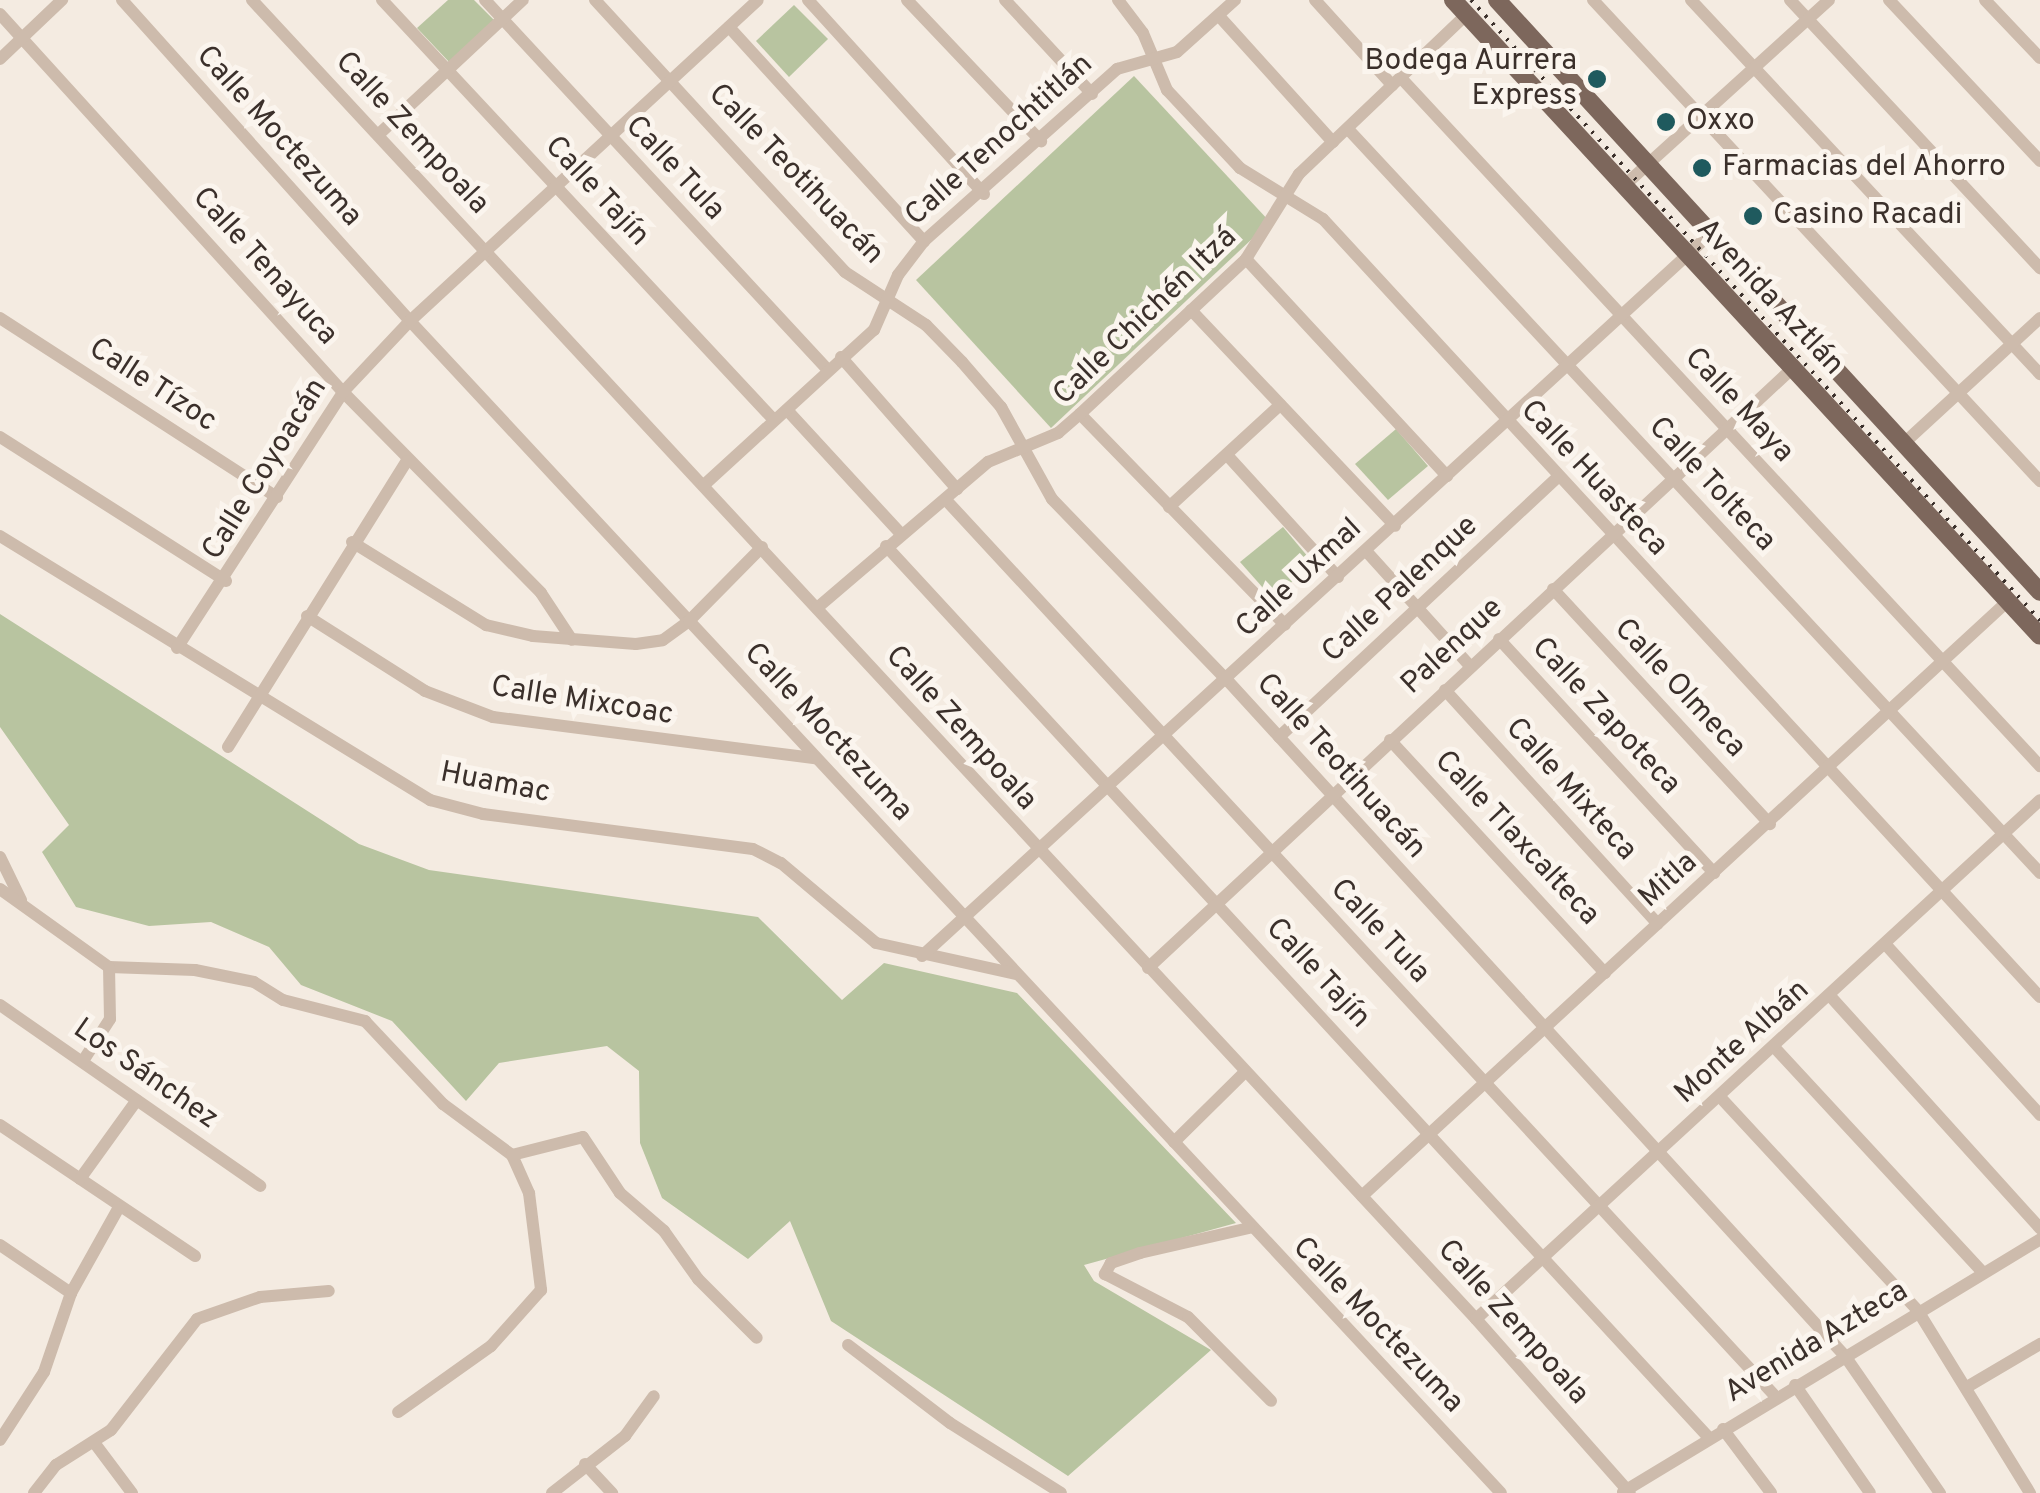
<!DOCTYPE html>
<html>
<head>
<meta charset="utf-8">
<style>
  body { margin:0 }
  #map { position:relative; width:2040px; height:1493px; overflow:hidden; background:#f4ebe1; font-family:Overpass,sans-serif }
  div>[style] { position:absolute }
  .green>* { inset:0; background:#b8c4a0 }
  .minor>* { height:12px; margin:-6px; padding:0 6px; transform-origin:6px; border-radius:6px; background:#cdbbac }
  .major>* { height:18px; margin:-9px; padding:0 9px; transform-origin:9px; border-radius:9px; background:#7d675c }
  .rail>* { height:4px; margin-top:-2px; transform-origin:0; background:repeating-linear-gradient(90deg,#3b302b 0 2.5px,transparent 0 10.5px) }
  .dots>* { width:28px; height:28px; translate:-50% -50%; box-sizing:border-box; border:5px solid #fbf5ee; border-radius:50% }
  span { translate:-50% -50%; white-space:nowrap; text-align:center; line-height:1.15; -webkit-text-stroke:10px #fbf5ee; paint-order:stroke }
  .poi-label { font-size:30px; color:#3b302b }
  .right { translate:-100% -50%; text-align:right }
  .left { translate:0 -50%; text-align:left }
  .street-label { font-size:30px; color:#3b302b }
</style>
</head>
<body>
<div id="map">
  <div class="green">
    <div style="clip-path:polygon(448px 0,474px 0,497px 23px,451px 64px,417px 28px)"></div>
    <div style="clip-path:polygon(794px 5px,828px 39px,789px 77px,756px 41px)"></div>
    <div style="clip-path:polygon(1134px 76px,1270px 222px,1051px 428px,916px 280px)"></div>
    <div style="clip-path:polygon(1396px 429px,1428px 466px,1388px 500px,1355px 464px)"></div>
    <div style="clip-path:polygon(1283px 527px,1314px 564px,1272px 598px,1240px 562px)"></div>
    <div style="clip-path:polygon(0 614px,359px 844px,429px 870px,758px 917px,842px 1000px,884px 963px,1017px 993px,1236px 1223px,1084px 1265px,1094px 1281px,1211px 1350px,1068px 1476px,831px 1321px,790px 1221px,748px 1259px,662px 1198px,640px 1143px,639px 1071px,607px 1046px,499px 1063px,466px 1101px,392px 1021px,301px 985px,269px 947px,211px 922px,149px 926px,76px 907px,42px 852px,69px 825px,0 727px)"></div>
  </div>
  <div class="minor">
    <div style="left:122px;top:0;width:431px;rotate:48.1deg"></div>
    <div style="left:410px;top:321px;width:1601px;rotate:47.05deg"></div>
    <div style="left:252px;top:0;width:1799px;rotate:47.14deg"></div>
    <div style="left:1476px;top:1319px;width:232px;rotate:48.5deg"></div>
    <div style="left:382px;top:0;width:573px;rotate:46.98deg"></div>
    <div style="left:485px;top:0;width:505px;rotate:47.17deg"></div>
    <div style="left:595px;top:0;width:369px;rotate:47.4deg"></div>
    <div style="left:845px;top:272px;width:97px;rotate:33.2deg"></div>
    <div style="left:926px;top:325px;width:52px;rotate:45.8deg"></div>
    <div style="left:962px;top:362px;width:60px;rotate:49.1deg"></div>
    <div style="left:1001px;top:407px;width:105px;rotate:61deg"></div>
    <div style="left:1052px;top:499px;width:253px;rotate:46deg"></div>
    <div style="left:1228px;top:681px;width:915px;rotate:47.57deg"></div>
    <div style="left:1845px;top:1356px;width:167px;rotate:55.3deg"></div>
    <div style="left:808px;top:0;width:262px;rotate:47.8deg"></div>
    <div style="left:907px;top:0;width:195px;rotate:46.5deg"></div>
    <div style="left:1005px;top:0;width:128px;rotate:47.2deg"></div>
    <div style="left:1118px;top:0;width:41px;rotate:52.9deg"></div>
    <div style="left:1143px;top:33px;width:62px;rotate:67.2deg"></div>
    <div style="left:1167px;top:90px;width:107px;rotate:46.9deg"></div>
    <div style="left:1240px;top:168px;width:97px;rotate:31.6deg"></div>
    <div style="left:1323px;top:219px;width:1058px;rotate:47.34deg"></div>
    <div style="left:1315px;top:0;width:115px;rotate:47.8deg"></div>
    <div style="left:1593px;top:0;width:657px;rotate:47.1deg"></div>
    <div style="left:1691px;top:0;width:512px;rotate:46.98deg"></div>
    <div style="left:1790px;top:0;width:367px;rotate:47deg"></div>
    <div style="left:1889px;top:0;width:221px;rotate:46.8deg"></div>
    <div style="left:1985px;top:0;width:80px;rotate:46.5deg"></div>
    <div style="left:0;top:14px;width:510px;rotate:47.78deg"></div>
    <div style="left:343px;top:392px;width:282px;rotate:45.4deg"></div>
    <div style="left:541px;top:593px;width:56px;rotate:56.6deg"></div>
    <div style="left:1219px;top:16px;width:170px;rotate:47.9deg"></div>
    <div style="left:729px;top:27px;width:290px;rotate:47.7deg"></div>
    <div style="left:0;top:59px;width:86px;rotate:-43.6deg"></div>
    <div style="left:1402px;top:79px;width:938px;rotate:47.12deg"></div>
    <div style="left:1348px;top:129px;width:1016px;rotate:47.07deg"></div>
    <div style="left:378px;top:135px;width:198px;rotate:-43deg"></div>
    <div style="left:1626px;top:184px;width:274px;rotate:-42.2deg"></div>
    <div style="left:1246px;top:259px;width:296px;rotate:47.2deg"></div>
    <div style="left:1191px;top:310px;width:297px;rotate:46.6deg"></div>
    <div style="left:0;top:318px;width:330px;rotate:32.9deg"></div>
    <div style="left:841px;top:357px;width:176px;rotate:48.7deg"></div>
    <div style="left:787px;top:410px;width:168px;rotate:47.4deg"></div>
    <div style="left:1080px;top:414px;width:294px;rotate:45.8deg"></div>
    <div style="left:0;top:437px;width:268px;rotate:32.5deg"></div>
    <div style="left:1903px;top:444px;width:186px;rotate:-42.6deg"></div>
    <div style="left:1227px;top:455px;width:165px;rotate:47.7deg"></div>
    <div style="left:704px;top:485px;width:230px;rotate:-42.4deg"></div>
    <div style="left:874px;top:330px;width:60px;rotate:-66.4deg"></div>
    <div style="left:898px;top:275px;width:43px;rotate:-52.6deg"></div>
    <div style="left:924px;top:241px;width:259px;rotate:-41.7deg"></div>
    <div style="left:1117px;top:69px;width:62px;rotate:-15.8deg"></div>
    <div style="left:1177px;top:52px;width:78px;rotate:-41.9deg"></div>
    <div style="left:946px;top:500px;width:1222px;rotate:47.22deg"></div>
    <div style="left:1169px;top:507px;width:151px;rotate:-42.6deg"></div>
    <div style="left:0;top:536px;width:505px;rotate:31.55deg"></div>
    <div style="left:430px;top:800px;width:55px;rotate:14.8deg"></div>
    <div style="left:483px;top:814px;width:272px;rotate:7.4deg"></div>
    <div style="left:753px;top:849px;width:31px;rotate:27deg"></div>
    <div style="left:781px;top:863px;width:124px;rotate:40.1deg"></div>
    <div style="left:876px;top:943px;width:143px;rotate:12.5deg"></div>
    <div style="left:352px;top:542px;width:158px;rotate:31.8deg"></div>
    <div style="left:486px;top:625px;width:48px;rotate:13.2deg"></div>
    <div style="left:533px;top:636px;width:103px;rotate:4.4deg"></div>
    <div style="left:636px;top:644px;width:27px;rotate:-8deg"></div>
    <div style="left:663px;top:640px;width:32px;rotate:-36deg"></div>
    <div style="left:689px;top:621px;width:104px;rotate:-45.4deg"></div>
    <div style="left:886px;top:546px;width:1214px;rotate:47.3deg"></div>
    <div style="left:1367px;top:552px;width:154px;rotate:47.9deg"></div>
    <div style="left:1553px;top:589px;width:320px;rotate:47.3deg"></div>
    <div style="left:817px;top:608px;width:225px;rotate:-40.5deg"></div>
    <div style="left:988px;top:462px;width:76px;rotate:-22.5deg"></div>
    <div style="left:1058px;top:433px;width:29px;rotate:-41deg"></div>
    <div style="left:1080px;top:414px;width:227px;rotate:-43deg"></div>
    <div style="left:1246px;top:259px;width:100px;rotate:-58.1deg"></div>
    <div style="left:1299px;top:174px;width:232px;rotate:-43.6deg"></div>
    <div style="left:307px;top:616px;width:140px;rotate:32.4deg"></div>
    <div style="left:425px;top:691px;width:73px;rotate:20.9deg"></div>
    <div style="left:493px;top:717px;width:325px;rotate:7.3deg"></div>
    <div style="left:1499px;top:639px;width:318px;rotate:47.4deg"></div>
    <div style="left:177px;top:648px;width:305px;rotate:-57deg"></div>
    <div style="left:343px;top:392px;width:98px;rotate:-46.7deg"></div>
    <div style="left:410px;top:321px;width:473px;rotate:-42.7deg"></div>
    <div style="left:1445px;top:690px;width:316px;rotate:47.7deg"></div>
    <div style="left:1279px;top:737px;width:380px;rotate:-43deg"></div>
    <div style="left:1390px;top:740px;width:317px;rotate:47.3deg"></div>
    <div style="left:228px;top:747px;width:337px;rotate:-58deg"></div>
    <div style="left:0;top:857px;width:48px;rotate:64deg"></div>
    <div style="left:0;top:889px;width:134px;rotate:35.6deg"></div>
    <div style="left:109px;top:967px;width:86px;rotate:2deg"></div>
    <div style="left:195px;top:970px;width:60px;rotate:11.5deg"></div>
    <div style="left:254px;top:982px;width:34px;rotate:32deg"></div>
    <div style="left:283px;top:1000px;width:85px;rotate:14.4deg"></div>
    <div style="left:365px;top:1021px;width:114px;rotate:46.8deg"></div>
    <div style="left:443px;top:1104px;width:86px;rotate:36.5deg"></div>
    <div style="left:512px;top:1155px;width:42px;rotate:65.9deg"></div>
    <div style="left:529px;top:1193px;width:98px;rotate:82.9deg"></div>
    <div style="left:541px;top:1290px;width:75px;rotate:131.8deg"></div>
    <div style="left:491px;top:1346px;width:114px;rotate:144.6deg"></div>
    <div style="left:1887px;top:946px;width:228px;rotate:47.8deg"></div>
    <div style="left:922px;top:956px;width:1067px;rotate:-42.49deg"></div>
    <div style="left:1148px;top:968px;width:884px;rotate:-42.94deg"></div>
    <div style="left:1831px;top:997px;width:312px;rotate:47.9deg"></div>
    <div style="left:0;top:1005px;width:317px;rotate:34.8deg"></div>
    <div style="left:1775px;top:1048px;width:306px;rotate:47.2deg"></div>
    <div style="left:83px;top:1061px;width:50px;rotate:-57.3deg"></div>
    <div style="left:110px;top:1019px;width:52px;rotate:-91.1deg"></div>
    <div style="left:1721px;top:1098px;width:290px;rotate:47.2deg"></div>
    <div style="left:1918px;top:1311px;width:214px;rotate:58.4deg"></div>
    <div style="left:0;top:1125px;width:235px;rotate:33.9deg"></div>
    <div style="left:1174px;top:1142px;width:100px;rotate:-44.6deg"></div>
    <div style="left:512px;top:1155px;width:73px;rotate:-14.2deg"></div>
    <div style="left:583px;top:1137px;width:67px;rotate:56.5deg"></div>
    <div style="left:620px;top:1193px;width:58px;rotate:40.8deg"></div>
    <div style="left:664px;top:1231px;width:59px;rotate:54.7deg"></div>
    <div style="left:698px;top:1279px;width:83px;rotate:45deg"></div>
    <div style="left:80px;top:1179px;width:97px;rotate:-54.2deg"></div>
    <div style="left:1362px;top:1196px;width:878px;rotate:-42.65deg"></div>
    <div style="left:1249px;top:1228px;width:112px;rotate:167.1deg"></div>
    <div style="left:1140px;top:1253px;width:31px;rotate:161deg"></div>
    <div style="left:1111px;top:1263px;width:13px;rotate:119deg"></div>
    <div style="left:1105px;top:1274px;width:93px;rotate:27.4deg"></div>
    <div style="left:1188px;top:1317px;width:118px;rotate:45.3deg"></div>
    <div style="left:0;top:1245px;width:86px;rotate:34.1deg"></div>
    <div style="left:1476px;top:1319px;width:766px;rotate:-42.62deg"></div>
    <div style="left:848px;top:1345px;width:128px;rotate:37.4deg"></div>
    <div style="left:950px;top:1423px;width:131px;rotate:32.2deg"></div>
    <div style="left:1795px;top:1385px;width:131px;rotate:55.2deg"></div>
    <div style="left:1967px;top:1387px;width:85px;rotate:-30.5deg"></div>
    <div style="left:1723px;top:1429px;width:80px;rotate:53.1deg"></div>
    <div style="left:0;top:1440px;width:81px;rotate:-57.1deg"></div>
    <div style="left:44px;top:1372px;width:83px;rotate:-71.1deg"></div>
    <div style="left:71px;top:1293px;width:98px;rotate:-60.8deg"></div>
    <div style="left:96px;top:1445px;width:60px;rotate:53.1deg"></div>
    <div style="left:585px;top:1464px;width:40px;rotate:47deg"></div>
    <div style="left:1623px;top:1492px;width:488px;rotate:-31.2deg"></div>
    <div style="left:34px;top:1493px;width:36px;rotate:-52deg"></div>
    <div style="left:56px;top:1465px;width:65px;rotate:-32.5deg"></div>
    <div style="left:111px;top:1430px;width:140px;rotate:-52.2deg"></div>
    <div style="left:197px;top:1319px;width:67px;rotate:-19.2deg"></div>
    <div style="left:260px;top:1297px;width:69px;rotate:-5deg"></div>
    <div style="left:552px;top:1493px;width:93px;rotate:-38deg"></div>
    <div style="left:625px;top:1436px;width:49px;rotate:-54.1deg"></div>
  </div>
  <div class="major">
    <div style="left:1453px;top:0;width:865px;rotate:47.29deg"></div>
    <div style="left:1497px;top:0;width:803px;rotate:47.47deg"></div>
  </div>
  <div class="rail">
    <div style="left:1471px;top:0;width:842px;rotate:47.46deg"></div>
  </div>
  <div class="dots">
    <div style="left:1597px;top:79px;background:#1f5a5e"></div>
    <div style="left:1666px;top:122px;background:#1f5a5e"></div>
    <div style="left:1702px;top:168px;background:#1f5a5e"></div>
    <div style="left:1753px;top:216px;background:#1f5a5e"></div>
  </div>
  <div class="poi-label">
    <span class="right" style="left:1577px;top:79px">Bodega Aurrera<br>Express</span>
    <span class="left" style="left:1686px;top:122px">Oxxo</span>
    <span class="left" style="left:1722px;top:168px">Farmacias del Ahorro</span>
    <span class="left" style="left:1773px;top:216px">Casino Racadi</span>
  </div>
  <div class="street-label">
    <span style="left:411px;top:134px;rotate:47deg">Calle Zempoala</span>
    <span style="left:278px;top:137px;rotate:48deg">Calle Moctezuma</span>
    <span style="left:1000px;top:141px;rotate:-42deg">Calle Tenochtitlán</span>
    <span style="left:674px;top:169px;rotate:47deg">Calle Tula</span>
    <span style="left:795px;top:175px;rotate:46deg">Calle Teotihuacán</span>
    <span style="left:596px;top:192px;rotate:47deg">Calle Tajín</span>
    <span style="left:264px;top:267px;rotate:48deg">Calle Tenayuca</span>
    <span style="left:1769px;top:298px;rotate:47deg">Avenida Aztlán</span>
    <span style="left:1146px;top:317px;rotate:-44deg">Calle Chichén Itzá</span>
    <span style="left:152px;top:386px;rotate:33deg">Calle Tízoc</span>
    <span style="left:1738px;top:406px;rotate:47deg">Calle Maya</span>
    <span style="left:266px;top:470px;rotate:-58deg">Calle Coyoacán</span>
    <span style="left:1593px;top:479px;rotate:47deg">Calle Huasteca</span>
    <span style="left:1711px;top:485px;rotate:47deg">Calle Tolteca</span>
    <span style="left:1300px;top:579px;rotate:-43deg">Calle Uxmal</span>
    <span style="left:1401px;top:590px;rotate:-43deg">Calle Palenque</span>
    <span style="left:1453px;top:647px;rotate:-43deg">Palenque</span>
    <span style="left:1679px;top:689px;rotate:47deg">Calle Olmeca</span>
    <span style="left:582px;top:702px;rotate:9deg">Calle Mixcoac</span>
    <span style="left:1605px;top:717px;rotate:47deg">Calle Zapoteca</span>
    <span style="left:960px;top:729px;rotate:48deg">Calle Zempoala</span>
    <span style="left:827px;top:733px;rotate:47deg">Calle Moctezuma</span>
    <span style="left:1340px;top:767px;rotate:48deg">Calle Teotihuacán</span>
    <span style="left:495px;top:784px;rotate:11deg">Huamac</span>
    <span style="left:1570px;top:790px;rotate:48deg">Calle Mixteca</span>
    <span style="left:1516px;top:839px;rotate:47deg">Calle Tlaxcalteca</span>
    <span style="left:1669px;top:881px;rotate:-42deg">Mitla</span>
    <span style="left:1379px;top:932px;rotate:47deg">Calle Tula</span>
    <span style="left:1317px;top:974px;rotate:47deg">Calle Tajín</span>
    <span style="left:1743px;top:1043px;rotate:-42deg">Monte Albán</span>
    <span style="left:145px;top:1075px;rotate:35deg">Los Sánchez</span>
    <span style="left:1512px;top:1323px;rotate:48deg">Calle Zempoala</span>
    <span style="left:1377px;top:1326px;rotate:46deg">Calle Moctezuma</span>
    <span style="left:1817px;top:1343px;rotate:-31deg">Avenida Azteca</span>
  </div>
</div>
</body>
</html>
